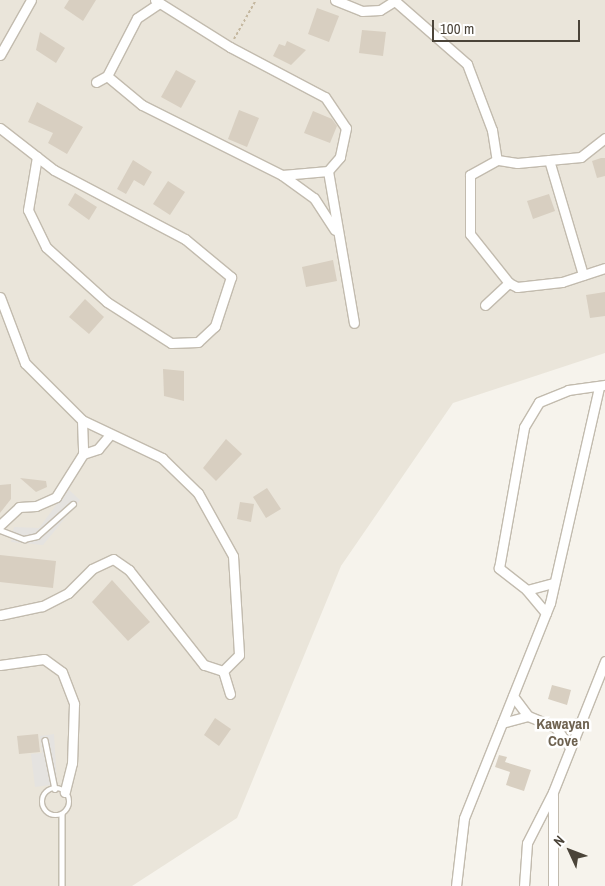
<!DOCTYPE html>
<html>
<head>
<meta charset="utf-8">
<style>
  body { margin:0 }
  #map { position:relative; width:605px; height:886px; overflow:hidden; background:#f6f3ec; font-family:"Archivo Narrow",sans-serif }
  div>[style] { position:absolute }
  .residential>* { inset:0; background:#eae5da }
  .parking>* { inset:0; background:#e5e3e0 }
  .building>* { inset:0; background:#d8cfc1 }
  .path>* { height:2px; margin-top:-1px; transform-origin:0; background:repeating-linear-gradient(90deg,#c4b79f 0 2.5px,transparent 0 5px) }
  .roads { filter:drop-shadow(1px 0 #c2bbae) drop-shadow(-1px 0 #c2bbae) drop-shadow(0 1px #c2bbae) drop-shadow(0 -1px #c2bbae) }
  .service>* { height:4.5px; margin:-2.25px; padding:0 2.25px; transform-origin:2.25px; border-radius:2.25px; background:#fff }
  .service>.ring { margin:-2.25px; padding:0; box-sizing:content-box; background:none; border:4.5px solid #fff; border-radius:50% }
  .minor>* { height:9px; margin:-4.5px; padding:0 4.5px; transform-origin:4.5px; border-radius:4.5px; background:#fff }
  span { translate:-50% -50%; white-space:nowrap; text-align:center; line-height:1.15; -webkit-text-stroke:5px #fff; paint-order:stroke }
  .neighbourhood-label { font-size:15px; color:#6e6250; font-weight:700 }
  .north { position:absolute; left:545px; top:826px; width:50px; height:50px; -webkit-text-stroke:4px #fff; paint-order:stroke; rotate:313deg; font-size:14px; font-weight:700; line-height:20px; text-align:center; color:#4b4439 }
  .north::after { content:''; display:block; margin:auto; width:18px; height:22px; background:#4b4439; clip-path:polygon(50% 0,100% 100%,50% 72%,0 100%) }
  .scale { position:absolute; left:432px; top:20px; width:148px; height:22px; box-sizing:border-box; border:2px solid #4b4439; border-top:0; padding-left:6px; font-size:15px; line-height:18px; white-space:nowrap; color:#4b4439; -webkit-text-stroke:4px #fff; paint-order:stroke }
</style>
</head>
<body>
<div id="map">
  <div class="residential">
    <div style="clip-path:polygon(0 0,605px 0,605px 353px,453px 403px,341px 566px,237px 818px,132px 886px,0 886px)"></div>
  </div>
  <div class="parking">
    <div style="clip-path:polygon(68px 489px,80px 500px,43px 545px,11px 542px,14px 527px,39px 528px)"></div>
    <div style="clip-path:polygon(54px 734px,57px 784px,35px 787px,31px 754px,42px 753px,40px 736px)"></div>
  </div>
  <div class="building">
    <div style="clip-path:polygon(69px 0,96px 0,83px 21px,64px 8px)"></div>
    <div style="clip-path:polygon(317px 8px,339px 16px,329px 42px,308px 34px)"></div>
    <div style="clip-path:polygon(362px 30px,386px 32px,383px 56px,359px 53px)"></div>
    <div style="clip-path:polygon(40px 32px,65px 48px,56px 63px,36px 50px)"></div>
    <div style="clip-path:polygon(287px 41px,306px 50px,291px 65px,273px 56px,279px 44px,285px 46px)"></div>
    <div style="clip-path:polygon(176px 70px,196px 81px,181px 108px,161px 97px)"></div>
    <div style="clip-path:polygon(37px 102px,83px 127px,67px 154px,48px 143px,53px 133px,28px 122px)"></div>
    <div style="clip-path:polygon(239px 110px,259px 118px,247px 147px,228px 139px)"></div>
    <div style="clip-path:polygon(313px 111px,332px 119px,337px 126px,330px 143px,304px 133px)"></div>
    <div style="clip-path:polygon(601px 158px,605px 158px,605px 176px,597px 178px,592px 161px)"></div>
    <div style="clip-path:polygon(133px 160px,152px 172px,144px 186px,134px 180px,126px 194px,117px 189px)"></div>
    <div style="clip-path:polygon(168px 181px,185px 192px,170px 215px,153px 204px)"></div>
    <div style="clip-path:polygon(75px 193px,97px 207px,89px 220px,68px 205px)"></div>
    <div style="clip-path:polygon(549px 194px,555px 211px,533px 219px,527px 201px)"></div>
    <div style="clip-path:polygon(333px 260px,337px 281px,306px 287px,302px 267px)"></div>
    <div style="clip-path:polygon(605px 292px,605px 316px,590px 318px,586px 295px)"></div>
    <div style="clip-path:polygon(85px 299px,104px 317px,89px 334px,69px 317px)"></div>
    <div style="clip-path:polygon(163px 369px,184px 371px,184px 401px,164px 396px)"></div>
    <div style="clip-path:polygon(226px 439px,242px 454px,216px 481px,203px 468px)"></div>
    <div style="clip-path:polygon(20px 478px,46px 481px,47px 487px,36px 492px)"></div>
    <div style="clip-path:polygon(11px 484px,11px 499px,0 513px,0 485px)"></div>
    <div style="clip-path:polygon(267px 488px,281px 509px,266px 518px,253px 497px)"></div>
    <div style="clip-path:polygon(240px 502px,254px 504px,251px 522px,237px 519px)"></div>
    <div style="clip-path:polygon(0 555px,56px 561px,53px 588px,0 582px)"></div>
    <div style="clip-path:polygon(112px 580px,150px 622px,128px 641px,92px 602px)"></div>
    <div style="clip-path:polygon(552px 685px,571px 690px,567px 705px,548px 699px)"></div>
    <div style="clip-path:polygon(215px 718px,231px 729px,219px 746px,204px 735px)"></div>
    <div style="clip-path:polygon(38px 734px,40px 752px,19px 754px,17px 736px)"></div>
    <div style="clip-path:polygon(499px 755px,507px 757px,505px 762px,531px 770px,524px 791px,506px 785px,510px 772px,495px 767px)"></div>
  </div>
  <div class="path">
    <div style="left:234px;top:39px;width:45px;rotate:-60.6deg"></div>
  </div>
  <div class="roads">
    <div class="service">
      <div style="left:0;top:530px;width:26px;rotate:21deg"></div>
      <div style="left:24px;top:539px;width:13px;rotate:-13deg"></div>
      <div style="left:37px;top:536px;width:48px;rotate:-41.6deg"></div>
      <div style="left:45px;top:740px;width:50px;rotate:78.5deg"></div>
      <div class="ring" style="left:42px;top:788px;width:23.5px;height:23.5px"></div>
      <div style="left:62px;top:814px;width:72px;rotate:90deg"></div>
    </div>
    <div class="minor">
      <div style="left:155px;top:0;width:89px;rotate:32.1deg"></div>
      <div style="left:230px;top:47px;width:107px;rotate:27.8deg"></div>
      <div style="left:325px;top:97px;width:37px;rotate:56deg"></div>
      <div style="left:346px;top:128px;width:30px;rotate:102deg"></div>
      <div style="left:340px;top:157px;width:18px;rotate:131deg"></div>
      <div style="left:328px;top:171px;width:46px;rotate:175deg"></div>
      <div style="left:282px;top:175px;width:157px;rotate:-153.4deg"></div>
      <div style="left:142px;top:105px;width:45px;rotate:-140.4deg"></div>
      <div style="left:107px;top:76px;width:65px;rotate:-62.7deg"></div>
      <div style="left:137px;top:18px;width:27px;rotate:-34deg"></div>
      <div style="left:335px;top:0;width:29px;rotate:22deg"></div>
      <div style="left:362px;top:11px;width:18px;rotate:-3deg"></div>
      <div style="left:380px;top:10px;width:19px;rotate:-32deg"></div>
      <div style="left:395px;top:1px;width:96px;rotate:41.2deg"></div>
      <div style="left:467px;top:64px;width:71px;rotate:69.3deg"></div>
      <div style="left:492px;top:130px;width:30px;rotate:81deg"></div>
      <div style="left:0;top:55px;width:63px;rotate:-60.6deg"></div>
      <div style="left:96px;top:82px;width:13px;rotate:-29deg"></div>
      <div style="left:0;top:128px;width:68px;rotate:37.9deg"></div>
      <div style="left:54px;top:170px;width:148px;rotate:27.8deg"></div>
      <div style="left:185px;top:239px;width:60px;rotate:39.6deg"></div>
      <div style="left:231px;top:277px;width:52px;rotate:108.1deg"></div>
      <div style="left:215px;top:326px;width:23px;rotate:137deg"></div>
      <div style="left:198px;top:342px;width:27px;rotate:178deg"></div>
      <div style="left:171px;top:343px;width:76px;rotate:-147.4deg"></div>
      <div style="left:107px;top:302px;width:82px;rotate:-138deg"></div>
      <div style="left:46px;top:247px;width:41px;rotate:-115.9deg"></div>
      <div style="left:28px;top:210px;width:54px;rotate:-80.4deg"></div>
      <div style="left:605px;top:138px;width:31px;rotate:142deg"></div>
      <div style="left:581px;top:157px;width:64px;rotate:174.6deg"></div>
      <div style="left:517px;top:163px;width:20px;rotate:-171deg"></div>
      <div style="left:497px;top:160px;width:31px;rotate:151deg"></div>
      <div style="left:470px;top:175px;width:59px;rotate:90deg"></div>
      <div style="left:470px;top:234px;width:63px;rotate:51.5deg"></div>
      <div style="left:509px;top:283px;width:9px;rotate:27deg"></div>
      <div style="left:517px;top:287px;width:45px;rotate:-6.3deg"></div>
      <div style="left:562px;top:282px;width:45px;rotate:-18deg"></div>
      <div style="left:549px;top:160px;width:120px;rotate:73.5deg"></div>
      <div style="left:328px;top:171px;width:154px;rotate:80.3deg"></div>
      <div style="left:282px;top:175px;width:39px;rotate:36deg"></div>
      <div style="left:314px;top:198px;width:38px;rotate:57deg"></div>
      <div style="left:0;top:297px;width:71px;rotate:69.3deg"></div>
      <div style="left:25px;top:363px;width:81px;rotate:45deg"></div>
      <div style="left:82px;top:420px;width:89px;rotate:25.4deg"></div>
      <div style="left:162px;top:458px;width:50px;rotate:44.2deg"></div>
      <div style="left:198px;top:493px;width:72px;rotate:60.9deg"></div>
      <div style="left:233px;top:556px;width:99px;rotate:86.5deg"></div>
      <div style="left:239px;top:655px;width:23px;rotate:135deg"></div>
      <div style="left:223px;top:671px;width:20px;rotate:-162deg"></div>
      <div style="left:204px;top:665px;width:121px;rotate:-128.3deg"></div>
      <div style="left:129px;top:570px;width:19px;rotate:-145deg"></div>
      <div style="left:113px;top:559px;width:23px;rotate:155deg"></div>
      <div style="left:92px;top:569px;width:34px;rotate:135deg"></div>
      <div style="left:68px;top:593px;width:29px;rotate:153deg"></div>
      <div style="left:42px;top:606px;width:43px;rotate:167.9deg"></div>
      <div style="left:485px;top:305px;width:33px;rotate:-43deg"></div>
      <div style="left:82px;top:420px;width:34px;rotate:88deg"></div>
      <div style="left:83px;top:454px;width:16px;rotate:-18deg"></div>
      <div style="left:98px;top:449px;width:17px;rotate:-50deg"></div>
      <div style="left:0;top:525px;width:26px;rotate:-43deg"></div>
      <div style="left:19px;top:507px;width:17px;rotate:-3deg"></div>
      <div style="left:36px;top:506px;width:22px;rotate:-24deg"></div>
      <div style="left:56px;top:497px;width:51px;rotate:-57.9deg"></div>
      <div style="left:527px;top:590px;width:36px;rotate:-142deg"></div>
      <div style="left:499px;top:568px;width:143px;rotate:-79.9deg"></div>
      <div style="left:524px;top:427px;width:29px;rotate:-59deg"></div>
      <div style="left:539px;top:402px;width:31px;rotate:-22deg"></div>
      <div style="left:568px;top:390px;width:37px;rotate:-8deg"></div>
      <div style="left:546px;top:613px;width:30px;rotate:-130deg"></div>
      <div style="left:527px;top:590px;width:28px;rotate:-15deg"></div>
      <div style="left:0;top:665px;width:44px;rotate:-7.8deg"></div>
      <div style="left:44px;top:659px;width:22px;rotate:36deg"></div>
      <div style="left:62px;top:672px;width:34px;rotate:69deg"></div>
      <div style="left:74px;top:704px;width:59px;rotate:91.9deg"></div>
      <div style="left:72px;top:763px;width:30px;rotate:104deg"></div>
      <div style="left:223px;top:671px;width:24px;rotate:73deg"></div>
      <div style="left:528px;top:716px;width:29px;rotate:22deg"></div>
      <div style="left:502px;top:723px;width:27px;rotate:-15deg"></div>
      <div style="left:528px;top:716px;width:25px;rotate:-127deg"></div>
      <div style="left:570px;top:747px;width:25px;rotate:-127deg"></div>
      <div style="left:555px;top:727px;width:25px;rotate:-9deg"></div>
      <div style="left:553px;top:795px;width:91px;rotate:90deg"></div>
      <div style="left:456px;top:886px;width:68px;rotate:-83.3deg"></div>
      <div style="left:464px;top:818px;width:232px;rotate:-68.2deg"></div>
      <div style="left:550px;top:603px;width:221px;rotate:-77.2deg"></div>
      <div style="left:524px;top:886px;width:43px;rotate:-86deg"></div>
      <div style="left:527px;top:843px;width:57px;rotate:-63deg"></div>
      <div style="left:553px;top:792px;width:141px;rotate:-68.3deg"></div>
    </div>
  </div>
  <div class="neighbourhood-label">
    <span style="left:563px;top:732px">Kawayan<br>Cove</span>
  </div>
  <div class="north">N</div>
  <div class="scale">100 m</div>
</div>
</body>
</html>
